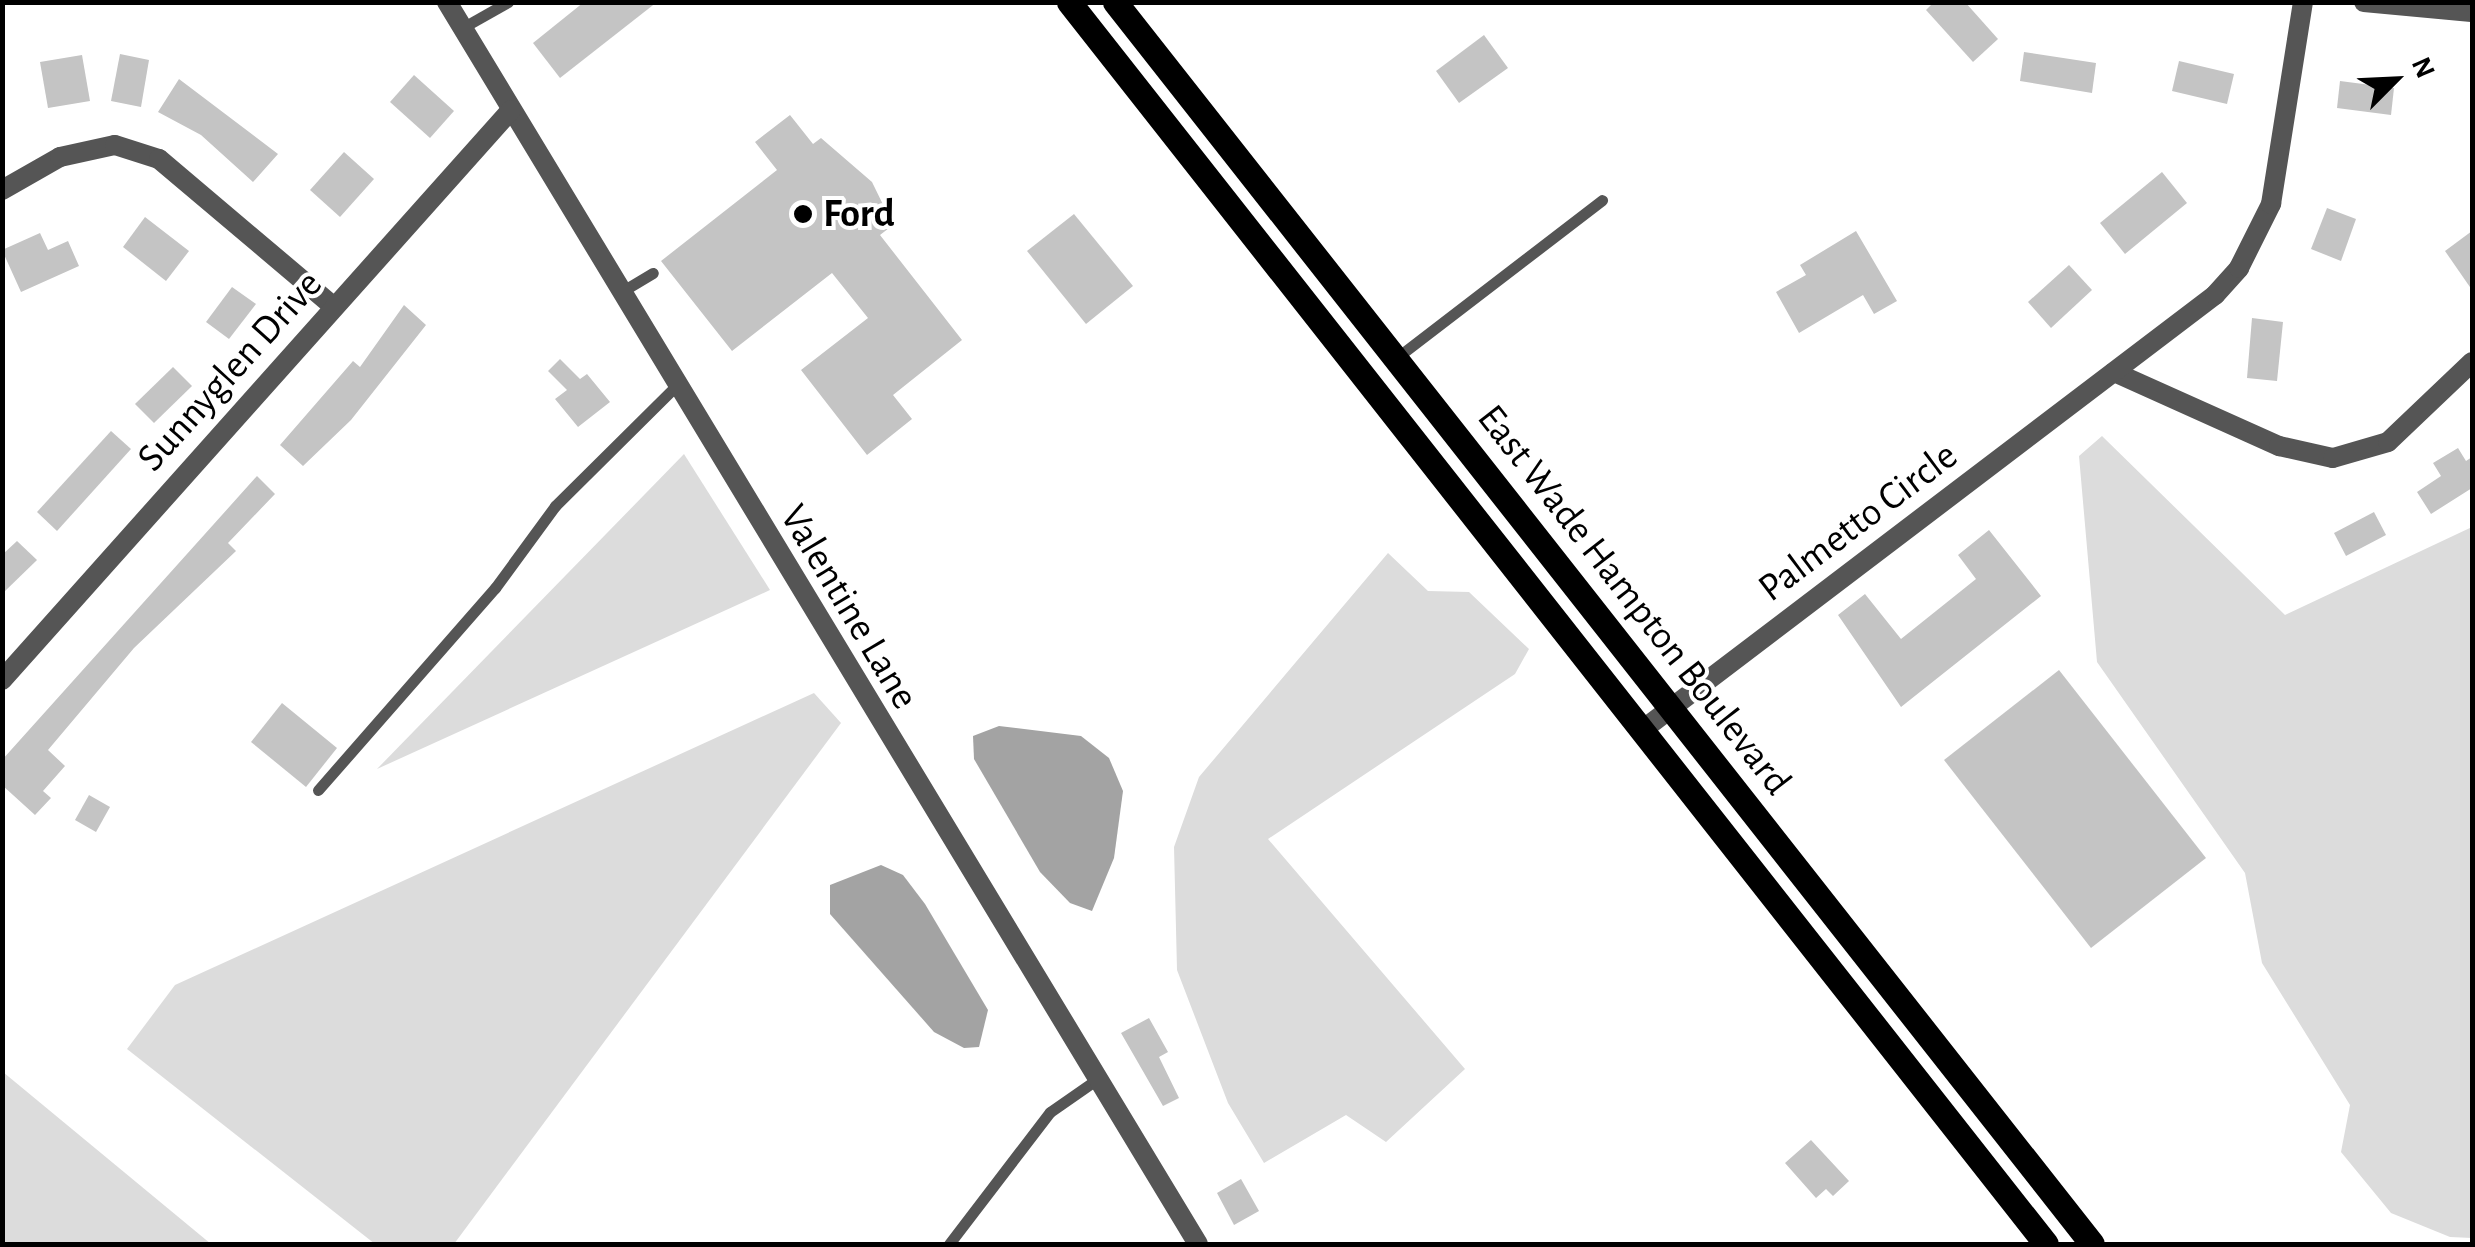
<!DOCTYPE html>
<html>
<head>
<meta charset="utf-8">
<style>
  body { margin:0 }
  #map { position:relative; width:2475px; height:1247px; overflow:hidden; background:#fff; font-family:"Alegreya Sans",sans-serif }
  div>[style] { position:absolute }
  .green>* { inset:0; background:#dcdcdc }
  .water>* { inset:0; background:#a3a3a3 }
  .building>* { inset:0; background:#c4c4c4 }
  .lane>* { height:11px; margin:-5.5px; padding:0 5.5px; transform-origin:5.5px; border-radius:5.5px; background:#555 }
  .street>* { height:20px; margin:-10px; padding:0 10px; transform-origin:10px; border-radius:10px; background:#555 }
  .primary>* { height:25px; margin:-12.5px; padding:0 12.5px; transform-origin:12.5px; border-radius:12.5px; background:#000 }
  .dots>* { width:28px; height:28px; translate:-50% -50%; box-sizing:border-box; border:5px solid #fff; border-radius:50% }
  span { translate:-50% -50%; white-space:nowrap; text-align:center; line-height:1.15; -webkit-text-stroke:8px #fff; paint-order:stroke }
  .poi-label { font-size:40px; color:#000; font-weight:700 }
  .left { translate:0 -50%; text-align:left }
  .street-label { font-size:40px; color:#000 }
  .frame { position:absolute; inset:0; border:5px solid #000; pointer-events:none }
  .north { position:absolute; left:2345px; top:30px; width:100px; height:100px; -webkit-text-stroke:8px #fff; paint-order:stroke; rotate:66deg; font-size:28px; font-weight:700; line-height:40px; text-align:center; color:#000 }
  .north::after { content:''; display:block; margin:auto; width:35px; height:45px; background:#000; clip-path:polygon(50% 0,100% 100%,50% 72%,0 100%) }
</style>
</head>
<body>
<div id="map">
  <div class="green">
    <div style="clip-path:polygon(2102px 436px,2285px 615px,2472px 527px,2472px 1238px,2450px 1237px,2391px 1213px,2341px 1152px,2350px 1105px,2262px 963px,2245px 873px,2097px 662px,2079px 456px)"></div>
    <div style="clip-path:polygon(684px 454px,770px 590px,377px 769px)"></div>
    <div style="clip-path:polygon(1388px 553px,1428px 591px,1469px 592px,1529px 649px,1515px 674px,1268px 839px,1465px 1069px,1386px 1142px,1346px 1115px,1264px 1163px,1228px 1103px,1177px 970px,1174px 847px,1199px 777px)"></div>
    <div style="clip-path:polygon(814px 693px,841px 723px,454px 1244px,375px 1244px,127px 1049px,175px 985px)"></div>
    <div style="clip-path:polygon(3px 1072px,211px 1244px,3px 1244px)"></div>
  </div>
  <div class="water">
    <div style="clip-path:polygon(999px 726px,1081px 736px,1109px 758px,1123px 791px,1114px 858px,1092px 911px,1070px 903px,1040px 872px,974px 759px,973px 736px)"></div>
    <div style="clip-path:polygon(881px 865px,903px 875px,925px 904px,988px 1010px,979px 1047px,964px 1048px,934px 1032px,830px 914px,830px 885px)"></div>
  </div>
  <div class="building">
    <div style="clip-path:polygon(584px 2px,657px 2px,560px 78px,533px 43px)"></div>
    <div style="clip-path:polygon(1934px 2px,1965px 2px,1998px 39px,1973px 62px,1926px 10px)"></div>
    <div style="clip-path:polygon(1484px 35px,1508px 68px,1459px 103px,1436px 71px)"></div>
    <div style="clip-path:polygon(2024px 52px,2096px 63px,2092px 93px,2020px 81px)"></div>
    <div style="clip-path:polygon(120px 54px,149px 60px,141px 107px,111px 101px)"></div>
    <div style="clip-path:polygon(82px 55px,90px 101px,48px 108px,40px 62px)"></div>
    <div style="clip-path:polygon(2179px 61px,2234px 74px,2227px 104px,2172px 91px)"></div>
    <div style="clip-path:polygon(414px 75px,454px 111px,430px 138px,390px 102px)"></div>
    <div style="clip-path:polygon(179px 79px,278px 154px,253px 182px,201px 135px,158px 112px)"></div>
    <div style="clip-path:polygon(2340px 81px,2394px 88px,2391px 115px,2337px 108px)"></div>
    <div style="clip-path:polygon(790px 115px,813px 144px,821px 138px,872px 182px,893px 225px,880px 235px,962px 340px,893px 395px,912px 419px,867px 455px,801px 370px,868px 318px,832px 273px,732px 351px,661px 261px,777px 170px,755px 142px)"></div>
    <div style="clip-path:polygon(344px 152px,374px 179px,340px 217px,310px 190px)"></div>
    <div style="clip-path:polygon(2162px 172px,2187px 203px,2125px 254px,2100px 223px)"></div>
    <div style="clip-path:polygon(2327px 208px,2356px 219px,2341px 261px,2311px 249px)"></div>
    <div style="clip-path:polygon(1074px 214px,1133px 286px,1086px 324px,1027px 251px)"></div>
    <div style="clip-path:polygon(145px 217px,189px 251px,166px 281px,123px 247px)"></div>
    <div style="clip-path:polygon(1856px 231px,1897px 301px,1874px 314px,1863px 295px,1799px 333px,1776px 292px,1806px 275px,1800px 265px)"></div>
    <div style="clip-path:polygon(2472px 231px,2472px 290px,2445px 251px)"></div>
    <div style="clip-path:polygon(40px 233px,48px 250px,68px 241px,79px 266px,21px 292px,2px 250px)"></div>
    <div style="clip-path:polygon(2069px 265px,2092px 290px,2051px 328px,2028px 302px)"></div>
    <div style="clip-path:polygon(232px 287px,256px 304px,229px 339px,206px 322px)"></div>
    <div style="clip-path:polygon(404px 305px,426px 325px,351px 420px,303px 466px,280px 445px,353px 361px,360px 367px)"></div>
    <div style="clip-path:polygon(2252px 318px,2283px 322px,2277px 381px,2247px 378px)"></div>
    <div style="clip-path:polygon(560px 359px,580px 379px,587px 374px,610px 402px,578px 427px,555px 399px,567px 390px,548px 371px)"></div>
    <div style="clip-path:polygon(173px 367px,192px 386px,154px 423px,135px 404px)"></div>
    <div style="clip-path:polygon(111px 431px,131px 449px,57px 531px,37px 512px)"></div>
    <div style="clip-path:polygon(2458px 448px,2466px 461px,2472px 457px,2472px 488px,2431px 514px,2417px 492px,2441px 476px,2433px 463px)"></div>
    <div style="clip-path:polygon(257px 476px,275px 494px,228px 543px,236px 551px,134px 648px,48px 750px,65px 766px,43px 791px,51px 798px,35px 815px,2px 785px,2px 760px)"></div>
    <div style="clip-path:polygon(2374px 512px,2386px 535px,2346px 556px,2334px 533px)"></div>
    <div style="clip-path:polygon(1989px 530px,2041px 596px,1901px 707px,1838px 615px,1865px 594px,1901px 639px,1976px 579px,1958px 555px)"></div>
    <div style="clip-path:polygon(17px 541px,37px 560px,2px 594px,2px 555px)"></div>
    <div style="clip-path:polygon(2059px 670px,2206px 858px,2091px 948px,1944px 760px)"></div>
    <div style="clip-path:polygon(282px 703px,337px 748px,306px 787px,251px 742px)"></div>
    <div style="clip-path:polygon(89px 795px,110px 807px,96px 832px,75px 820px)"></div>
    <div style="clip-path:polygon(1149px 1018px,1168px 1052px,1159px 1057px,1179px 1098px,1163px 1106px,1121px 1033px)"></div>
    <div style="clip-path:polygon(1811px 1140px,1849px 1181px,1833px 1196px,1826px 1189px,1816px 1198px,1785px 1163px)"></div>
    <div style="clip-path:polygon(1241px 1179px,1259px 1211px,1234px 1225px,1217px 1193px)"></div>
  </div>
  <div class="lane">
    <div style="left:462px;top:28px;width:53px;rotate:-29.5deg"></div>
    <div style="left:621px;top:292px;width:37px;rotate:-31deg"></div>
    <div style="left:1395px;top:359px;width:261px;rotate:-37.5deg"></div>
    <div style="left:318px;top:790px;width:269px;rotate:-48.8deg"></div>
    <div style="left:495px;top:588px;width:102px;rotate:-53.8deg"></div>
    <div style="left:555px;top:506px;width:172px;rotate:-44.8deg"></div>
    <div style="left:949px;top:1244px;width:166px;rotate:-52.6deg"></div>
    <div style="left:1050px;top:1112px;width:56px;rotate:-34.8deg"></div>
  </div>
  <div class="street">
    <div style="left:447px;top:2px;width:1451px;rotate:58.84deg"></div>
    <div style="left:2364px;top:2px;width:108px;rotate:5.3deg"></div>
    <div style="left:2px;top:190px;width:67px;rotate:-29.6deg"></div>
    <div style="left:60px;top:157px;width:56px;rotate:-12.3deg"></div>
    <div style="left:115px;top:145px;width:46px;rotate:17.7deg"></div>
    <div style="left:159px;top:159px;width:229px;rotate:40.2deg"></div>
    <div style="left:2114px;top:372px;width:181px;rotate:24.2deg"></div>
    <div style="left:2279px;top:446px;width:55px;rotate:12.5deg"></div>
    <div style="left:2333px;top:458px;width:57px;rotate:-16.2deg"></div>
    <div style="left:2388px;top:442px;width:116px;rotate:-43.6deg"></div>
    <div style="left:2px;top:680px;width:764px;rotate:-48.24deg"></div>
    <div style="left:1645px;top:728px;width:716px;rotate:-37.22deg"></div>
    <div style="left:2215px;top:295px;width:36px;rotate:-48deg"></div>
    <div style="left:2239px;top:268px;width:72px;rotate:-63.4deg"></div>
    <div style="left:2271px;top:204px;width:205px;rotate:-81deg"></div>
  </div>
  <div class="primary">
    <div style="left:1069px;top:2px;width:1580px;rotate:51.81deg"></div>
    <div style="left:1115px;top:2px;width:1580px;rotate:51.81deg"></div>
  </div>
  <div class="dots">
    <div style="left:803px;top:214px;background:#000"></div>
  </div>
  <div class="poi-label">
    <span class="left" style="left:823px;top:214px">Ford</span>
  </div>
  <div class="street-label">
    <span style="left:230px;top:371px;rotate:-48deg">Sunnyglen Drive</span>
    <span style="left:1858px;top:522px;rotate:-37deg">Palmetto Circle</span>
    <span style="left:1634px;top:600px;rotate:52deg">East Wade Hampton Boulevard</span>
    <span style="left:849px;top:607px;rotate:59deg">Valentine Lane</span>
  </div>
  <div class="frame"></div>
  <div class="north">N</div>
</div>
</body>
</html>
